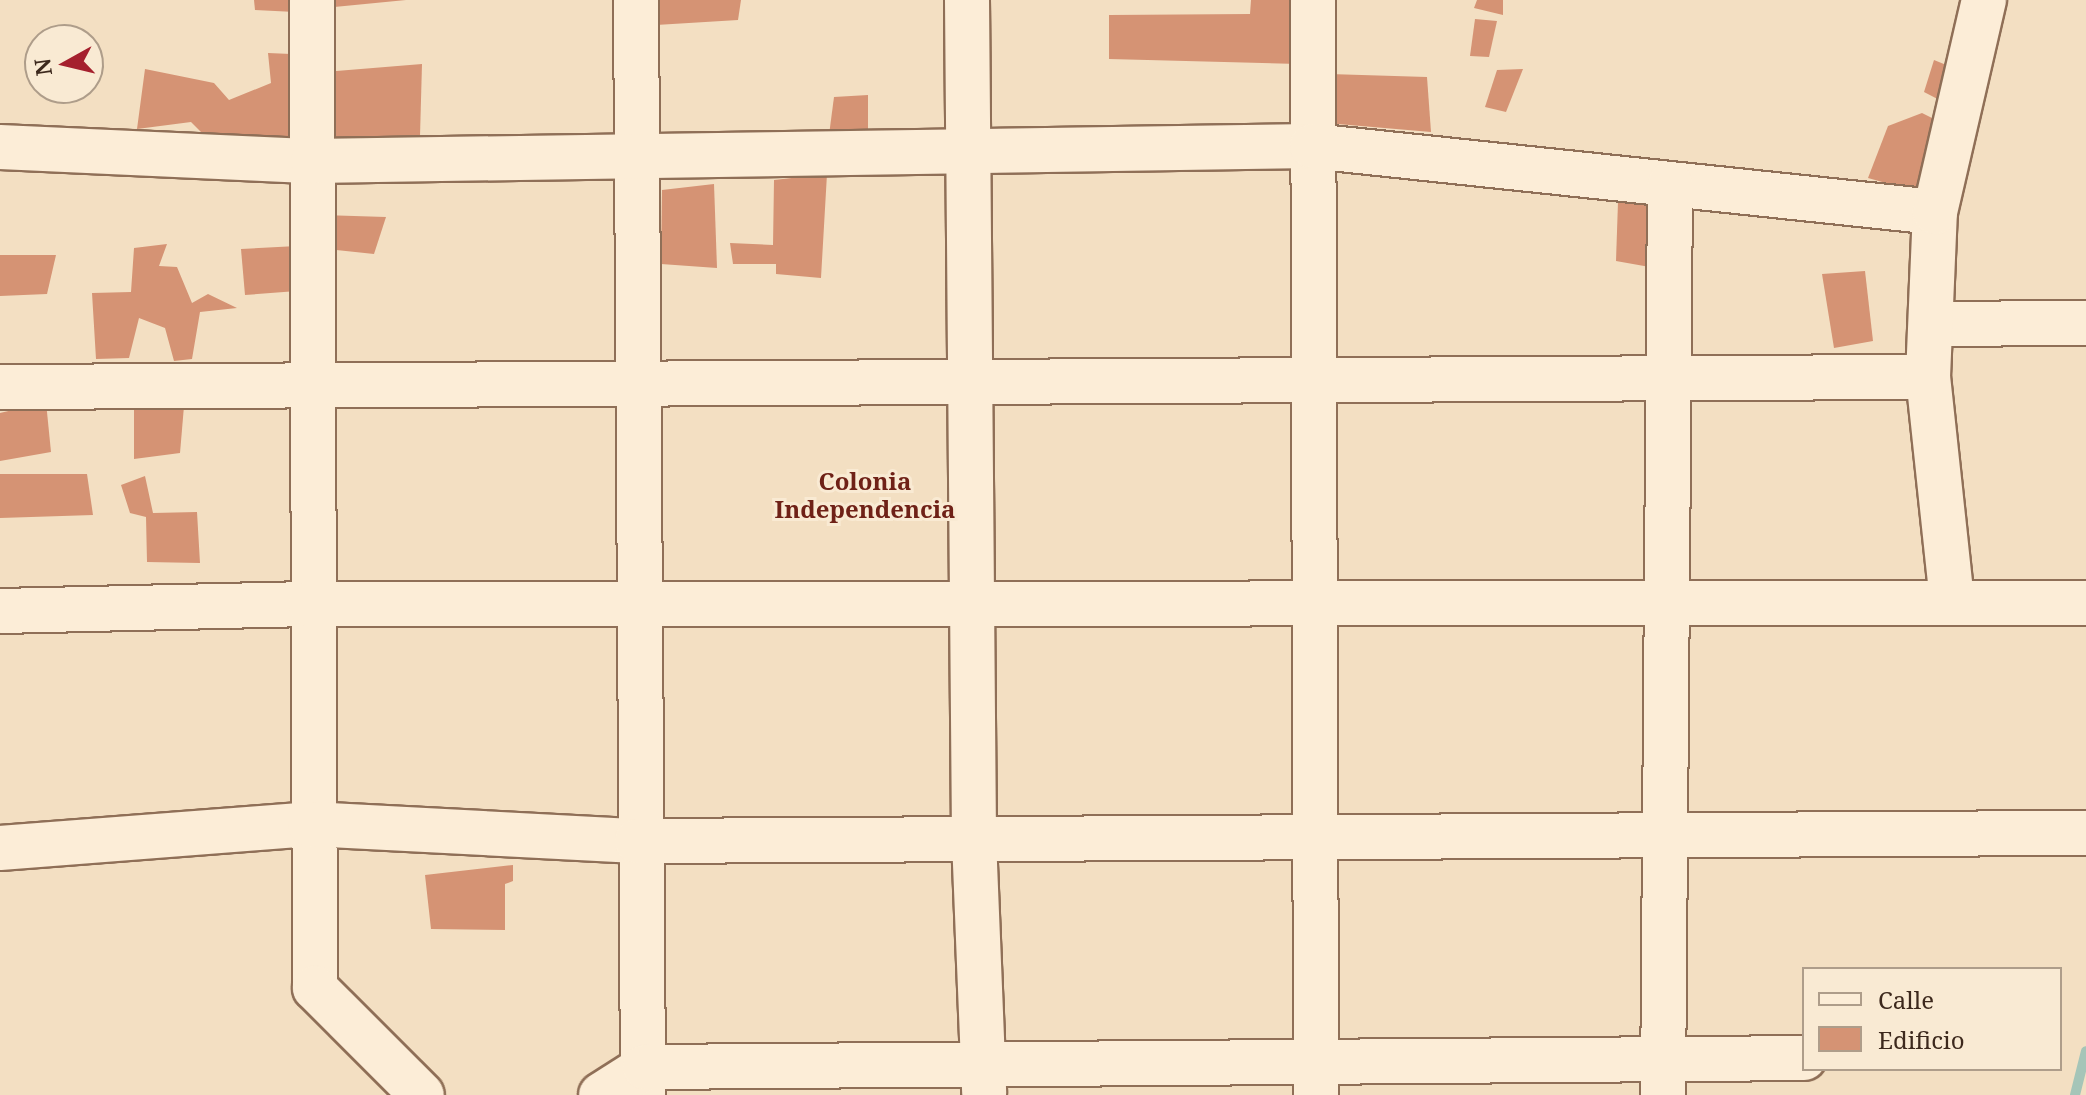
<!DOCTYPE html>
<html>
<head>
<meta charset="utf-8">
<style>
  body { margin:0 }
  #map { position:relative; width:2086px; height:1095px; overflow:hidden; background:#f3dfc2; font-family:"Noto Serif",serif }
  div>[style] { position:absolute }
  .stream>* { height:10px; margin:-5px; padding:0 5px; transform-origin:5px; border-radius:5px; background:#a5c5b8 }
  .building>* { inset:0; background:#d59374 }
  .roads { filter:drop-shadow(2px 0 #8f6f57) drop-shadow(-2px 0 #8f6f57) drop-shadow(0 2px #8f6f57) drop-shadow(0 -2px #8f6f57) }
  .minor>* { height:44px; margin:-22px; padding:0 22px; transform-origin:22px; border-radius:22px; background:#fcedd7 }
  span { translate:-50% -50%; white-space:nowrap; text-align:center; line-height:1.15; -webkit-text-stroke:6px #f9ead3; paint-order:stroke }
  .neighbourhood-label { font-size:24px; color:#6f2117; font-weight:700 }
  .legend { position:absolute; left:1802px; top:967px; width:260px; height:104px; box-sizing:border-box; background:#f9ead3; border:2px solid #ae9d8a; margin:0; padding:10px 14px; list-style:none; font-size:24px; color:#3d291d }
  .legend li { display:flex; align-items:center; gap:16px; height:40px }
  .legend b { width:40px; border:2px solid #ae9d8a }
  .north { position:absolute; left:24px; top:24px; width:80px; height:80px; box-sizing:border-box; background:#f9ead3; border:2px solid #ae9d8a; border-radius:50%; rotate:262deg; font-size:22px; font-weight:700; line-height:32px; text-align:center; color:#3d291d }
  .north::after { content:''; display:block; margin:auto; width:28px; height:36px; background:#a5202e; clip-path:polygon(50% 0,100% 100%,50% 72%,0 100%) }
</style>
</head>
<body>
<div id="map">
  <div class="stream">
    <div style="left:2075px;top:1095px;width:45px;rotate:-76deg"></div>
  </div>
  <div class="building">
    <div style="clip-path:polygon(254px 0,294px 0,295px 12px,255px 10px)"></div>
    <div style="clip-path:polygon(323px 0,406px 0,324px 8px)"></div>
    <div style="clip-path:polygon(659px 0,741px 0,738px 20px,656px 25px)"></div>
    <div style="clip-path:polygon(1251px 0,1295px 0,1299px 64px,1109px 59px,1109px 15px,1250px 14px)"></div>
    <div style="clip-path:polygon(1477px 0,1503px 0,1503px 15px,1474px 8px)"></div>
    <div style="clip-path:polygon(1475px 19px,1497px 21px,1489px 57px,1470px 56px)"></div>
    <div style="clip-path:polygon(268px 53px,291px 54px,298px 121px,289px 138px,207px 138px,191px 122px,137px 129px,145px 69px,214px 83px,229px 100px,271px 83px)"></div>
    <div style="clip-path:polygon(1934px 60px,1961px 71px,1955px 108px,1924px 92px)"></div>
    <div style="clip-path:polygon(422px 64px,420px 136px,321px 140px,324px 72px)"></div>
    <div style="clip-path:polygon(1523px 69px,1506px 112px,1485px 107px,1497px 70px)"></div>
    <div style="clip-path:polygon(1329px 74px,1427px 77px,1431px 132px,1326px 123px)"></div>
    <div style="clip-path:polygon(868px 95px,868px 130px,829px 135px,834px 97px)"></div>
    <div style="clip-path:polygon(1922px 113px,1948px 126px,1932px 196px,1868px 178px,1888px 126px)"></div>
    <div style="clip-path:polygon(827px 174px,821px 278px,776px 274px,776px 264px,733px 264px,730px 243px,773px 245px,774px 180px)"></div>
    <div style="clip-path:polygon(714px 184px,717px 268px,661px 264px,662px 190px)"></div>
    <div style="clip-path:polygon(1662px 197px,1661px 269px,1616px 261px,1618px 202px)"></div>
    <div style="clip-path:polygon(322px 215px,386px 217px,374px 254px,327px 249px)"></div>
    <div style="clip-path:polygon(167px 244px,159px 266px,177px 267px,192px 303px,208px 294px,237px 308px,200px 312px,192px 359px,174px 361px,165px 328px,139px 318px,129px 358px,96px 359px,92px 293px,131px 292px,134px 248px)"></div>
    <div style="clip-path:polygon(297px 246px,297px 291px,245px 295px,241px 249px)"></div>
    <div style="clip-path:polygon(0 255px,56px 255px,47px 294px,0 296px)"></div>
    <div style="clip-path:polygon(1865px 271px,1873px 341px,1834px 348px,1822px 274px)"></div>
    <div style="clip-path:polygon(46px 402px,51px 452px,0 461px,0 413px)"></div>
    <div style="clip-path:polygon(134px 402px,184px 406px,180px 453px,134px 459px)"></div>
    <div style="clip-path:polygon(0 474px,87px 474px,93px 515px,0 518px)"></div>
    <div style="clip-path:polygon(145px 476px,153px 513px,197px 512px,200px 563px,147px 562px,146px 517px,130px 513px,121px 485px)"></div>
    <div style="clip-path:polygon(513px 865px,513px 881px,505px 884px,505px 930px,431px 929px,425px 875px)"></div>
  </div>
  <div class="roads">
    <div class="minor">
      <div style="left:312px;top:0;width:988px;rotate:89.83deg"></div>
      <div style="left:315px;top:988px;width:151px;rotate:45deg"></div>
      <div style="left:636px;top:0;width:1095px;rotate:89.63deg"></div>
      <div style="left:967px;top:0;width:839px;rotate:89.52deg"></div>
      <div style="left:974px;top:839px;width:254px;rotate:87.7deg"></div>
      <div style="left:1313px;top:0;width:1095px;rotate:89.84deg"></div>
      <div style="left:0;top:147px;width:313px;rotate:2.6deg"></div>
      <div style="left:313px;top:161px;width:999px;rotate:-0.86deg"></div>
      <div style="left:1312px;top:146px;width:626px;rotate:6.05deg"></div>
      <div style="left:1931px;top:324px;width:155px;rotate:-0.4deg"></div>
      <div style="left:0;top:387px;width:1928px;rotate:-0.3deg"></div>
      <div style="left:1952px;top:601px;width:225px;rotate:-96.1deg"></div>
      <div style="left:1928px;top:377px;width:165px;rotate:-87.6deg"></div>
      <div style="left:1935px;top:212px;width:218px;rotate:-77deg"></div>
      <div style="left:0;top:611px;width:311px;rotate:-1.3deg"></div>
      <div style="left:311px;top:604px;width:1775px;rotate:-0.03deg"></div>
      <div style="left:0;top:848px;width:311px;rotate:-4.4deg"></div>
      <div style="left:310px;top:824px;width:327px;rotate:3deg"></div>
      <div style="left:637px;top:841px;width:1449px;rotate:-0.32deg"></div>
      <div style="left:601px;top:1095px;width:52px;rotate:-32.5deg"></div>
      <div style="left:645px;top:1067px;width:1159px;rotate:-0.44deg"></div>
      <div style="left:1663px;top:1095px;width:911px;rotate:-89.56deg"></div>
    </div>
  </div>
  <div class="neighbourhood-label">
    <span style="left:865px;top:495px">Colonia<br>Independencia</span>
  </div>
  <ul class="legend">
  <li><b style="height:10px;background:#fcedd7"></b>Calle</li>
  <li><b style="height:22px;background:#d59374"></b>Edificio</li>
  </ul>
  <div class="north">N</div>
</div>
</body>
</html>
